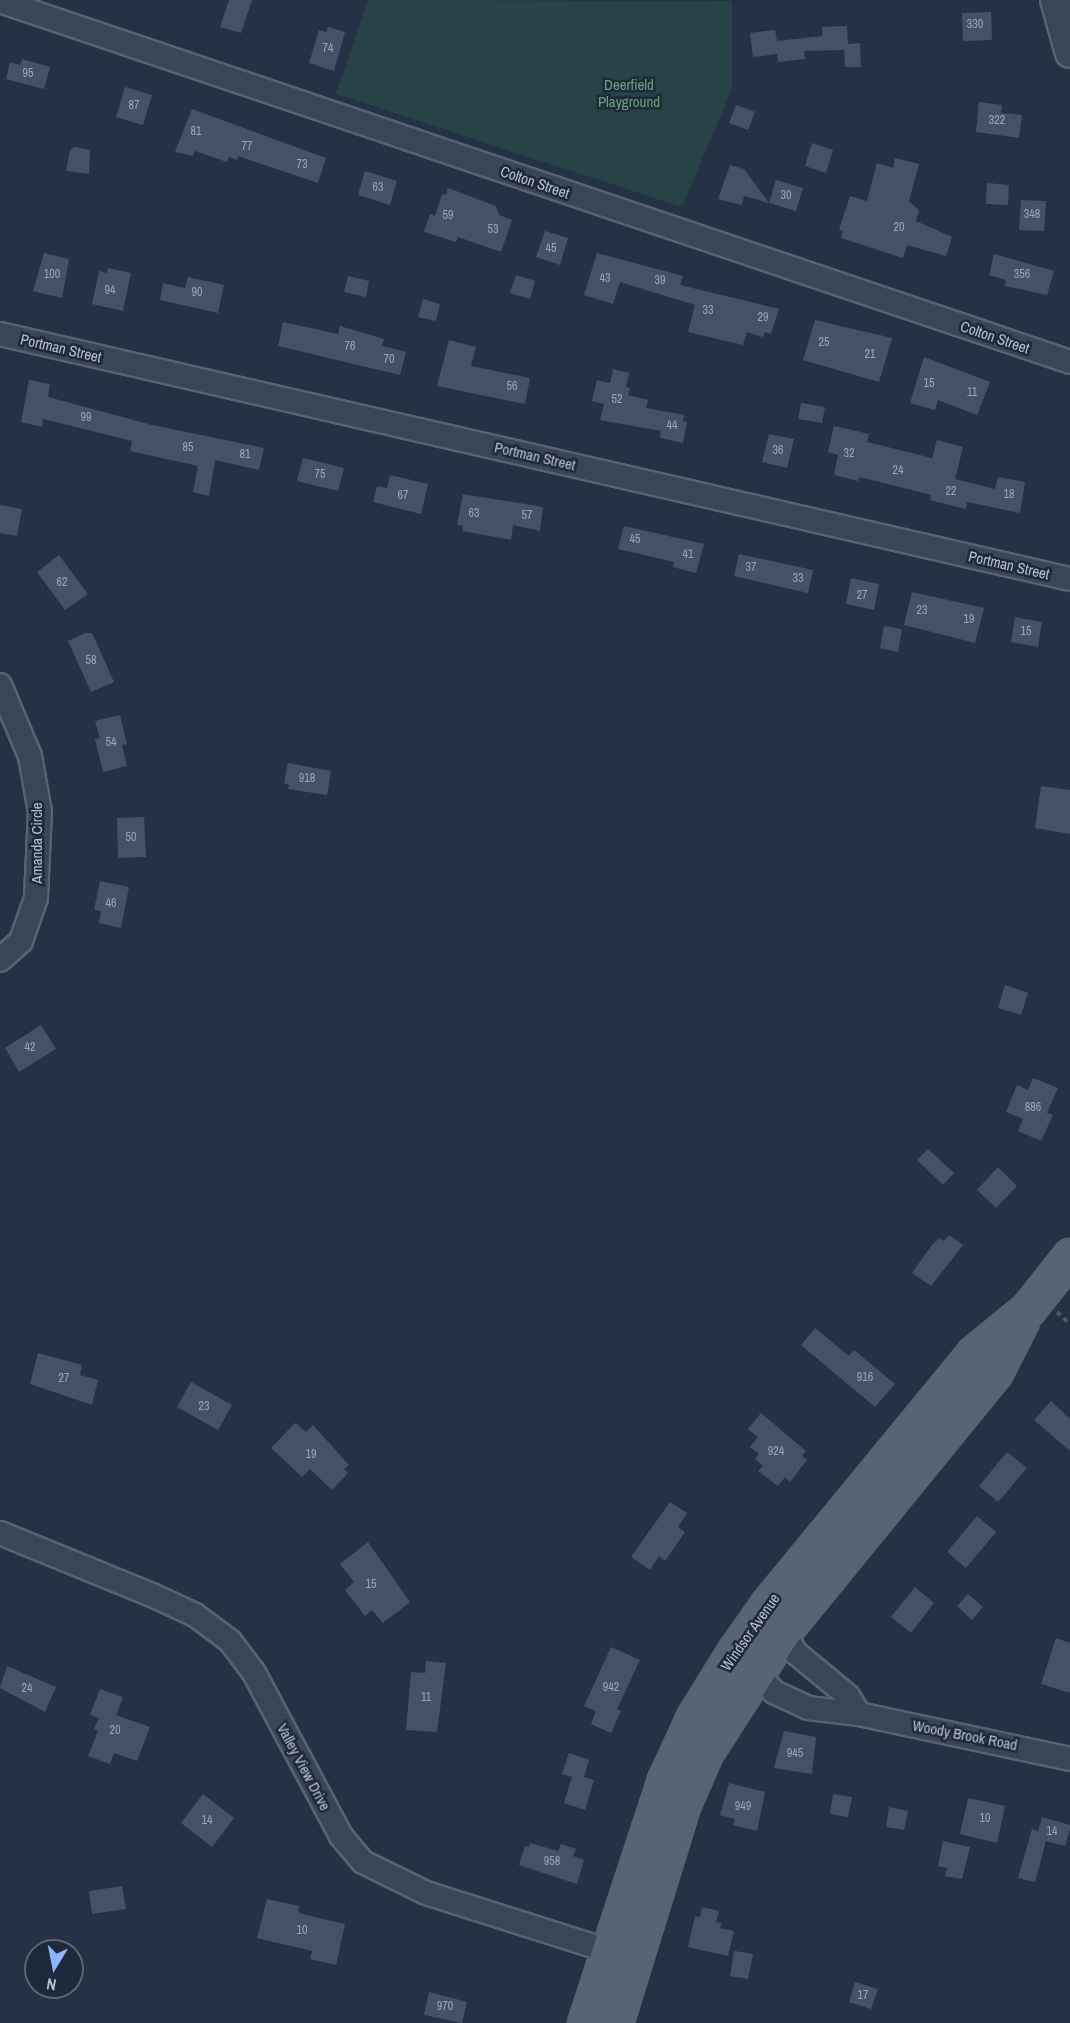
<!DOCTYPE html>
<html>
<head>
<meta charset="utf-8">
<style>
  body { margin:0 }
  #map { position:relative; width:1070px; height:2023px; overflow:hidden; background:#253246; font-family:"Archivo Narrow",sans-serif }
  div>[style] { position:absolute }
  .green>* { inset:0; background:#274347 }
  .building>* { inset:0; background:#445269 }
  .path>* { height:4px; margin-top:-2px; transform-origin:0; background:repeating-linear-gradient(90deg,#465f63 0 4.5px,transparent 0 9px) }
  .roads { filter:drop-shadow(2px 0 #586273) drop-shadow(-2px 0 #586273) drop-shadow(0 2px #586273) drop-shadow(0 -2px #586273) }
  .minor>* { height:22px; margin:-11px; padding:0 11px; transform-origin:11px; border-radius:11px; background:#3a4555 }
  .tertiary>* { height:28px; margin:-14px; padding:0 14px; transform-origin:14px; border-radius:14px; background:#3a4555 }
  .primary>* { height:33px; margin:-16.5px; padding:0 16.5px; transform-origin:16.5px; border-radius:16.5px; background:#586475 }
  span { translate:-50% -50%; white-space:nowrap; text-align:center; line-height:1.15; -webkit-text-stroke:5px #1e293b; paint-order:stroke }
  .number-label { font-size:12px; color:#9ba4b6 }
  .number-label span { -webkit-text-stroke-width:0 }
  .park-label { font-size:15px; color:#6da27a }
  .street-label { font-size:15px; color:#b8c0cf }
  .north { position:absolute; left:24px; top:1939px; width:60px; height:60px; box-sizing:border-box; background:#1e293b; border:2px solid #5c6576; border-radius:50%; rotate:190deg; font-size:16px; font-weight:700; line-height:24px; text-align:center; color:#b8c0cf }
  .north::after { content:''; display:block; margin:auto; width:21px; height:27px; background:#8cb5ff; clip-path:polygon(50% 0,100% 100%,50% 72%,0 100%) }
</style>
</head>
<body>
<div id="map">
  <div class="green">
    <div style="clip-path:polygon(368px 0,732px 1px,732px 89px,682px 207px,336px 94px)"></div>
  </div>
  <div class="building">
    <div style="clip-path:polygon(229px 0,252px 0,241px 33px,220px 27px)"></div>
    <div style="clip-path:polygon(991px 12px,992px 40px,963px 41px,962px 13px)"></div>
    <div style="clip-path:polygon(847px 26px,848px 44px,860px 43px,861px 67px,845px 67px,844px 50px,804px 51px,805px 59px,778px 62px,777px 54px,753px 57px,750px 33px,775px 30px,777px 41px,822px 36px,822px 27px)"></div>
    <div style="clip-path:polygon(328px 27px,345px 32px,334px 71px,309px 63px,319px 30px,326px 32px)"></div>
    <div style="clip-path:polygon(22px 59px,50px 67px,44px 89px,6px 79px,10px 62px,20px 65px)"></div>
    <div style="clip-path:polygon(125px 87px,152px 95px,143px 125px,116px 117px)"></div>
    <div style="clip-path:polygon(979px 102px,1002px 105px,1001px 113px,1022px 115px,1019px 138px,976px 132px)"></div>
    <div style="clip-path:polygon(736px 105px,755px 112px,748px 130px,729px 123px)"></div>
    <div style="clip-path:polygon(192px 109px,326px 158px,318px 183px,238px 156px,237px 160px,229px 157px,227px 162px,195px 151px,193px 156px,175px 152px)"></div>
    <div style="clip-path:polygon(812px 143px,833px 150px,826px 173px,805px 166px)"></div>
    <div style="clip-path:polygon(74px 147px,90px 150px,89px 174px,66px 171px,70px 150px)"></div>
    <div style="clip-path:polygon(895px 158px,919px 164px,909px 201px,919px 210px,916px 221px,952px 237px,946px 256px,907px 245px,903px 258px,841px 238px,843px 231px,839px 230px,850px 196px,867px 201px,877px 163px,893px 168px)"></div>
    <div style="clip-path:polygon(730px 165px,744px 169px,769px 203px,744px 196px,742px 205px,718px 199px)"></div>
    <div style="clip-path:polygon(365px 171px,397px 181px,390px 205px,358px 195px)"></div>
    <div style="clip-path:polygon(776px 180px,803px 188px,796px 211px,769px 203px)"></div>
    <div style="clip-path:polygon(987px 183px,1009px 185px,1008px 205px,986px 204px)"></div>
    <div style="clip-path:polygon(448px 188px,496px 206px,499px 215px,512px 220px,501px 252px,458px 237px,456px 242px,424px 232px,430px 214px,435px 216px,442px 194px,446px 195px)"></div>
    <div style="clip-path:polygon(1021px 200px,1046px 201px,1044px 231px,1019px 230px)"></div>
    <div style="clip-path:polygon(545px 231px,568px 238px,560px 265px,536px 257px)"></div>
    <div style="clip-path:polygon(44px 253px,69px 259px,62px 298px,33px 291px)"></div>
    <div style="clip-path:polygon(597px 253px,683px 276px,680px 285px,779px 309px,771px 334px,765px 332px,763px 337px,747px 332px,743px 345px,688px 332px,695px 305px,620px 282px,613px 304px,584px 295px)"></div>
    <div style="clip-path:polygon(994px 254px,1054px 271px,1047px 295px,1005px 286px,1006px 280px,989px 275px)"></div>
    <div style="clip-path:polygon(108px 268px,131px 273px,123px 311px,92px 304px,99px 271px,107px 273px)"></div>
    <div style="clip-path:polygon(516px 275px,535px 281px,530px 299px,510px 293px)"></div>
    <div style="clip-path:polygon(348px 276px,369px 281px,366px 297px,344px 292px)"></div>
    <div style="clip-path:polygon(188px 277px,224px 285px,218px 313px,160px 300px,163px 283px,185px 288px)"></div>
    <div style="clip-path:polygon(423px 299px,440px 304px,436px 321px,418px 317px)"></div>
    <div style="clip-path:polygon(815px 320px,892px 338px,879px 382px,803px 360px)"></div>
    <div style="clip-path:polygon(283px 322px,338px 334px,340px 326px,384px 339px,382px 346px,406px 352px,400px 375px,278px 346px)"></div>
    <div style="clip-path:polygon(449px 340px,476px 347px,471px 366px,530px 378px,525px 404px,437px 386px)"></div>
    <div style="clip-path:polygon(924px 357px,990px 382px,977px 415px,938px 400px,935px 410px,910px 403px)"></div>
    <div style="clip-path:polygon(613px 369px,629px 373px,626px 387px,630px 388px,628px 395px,648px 400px,646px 408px,684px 415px,683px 421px,687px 422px,683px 443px,660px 438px,661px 431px,600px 420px,604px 404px,592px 401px,597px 380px,610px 383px)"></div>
    <div style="clip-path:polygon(29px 380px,50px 384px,48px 397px,152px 425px,264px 448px,259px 470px,215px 460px,209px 496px,193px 492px,198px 466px,130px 451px,132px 441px,43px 419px,42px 427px,21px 422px)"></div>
    <div style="clip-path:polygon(801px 403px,825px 407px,822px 423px,798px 419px)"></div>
    <div style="clip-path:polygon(834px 426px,869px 434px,867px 442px,932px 458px,937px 440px,963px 447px,955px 479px,995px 489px,998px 477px,1025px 482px,1020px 513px,967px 502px,966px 509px,930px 500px,931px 495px,859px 477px,858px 481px,834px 475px,838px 455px,828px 452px)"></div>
    <div style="clip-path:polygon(769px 434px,794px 439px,787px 468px,762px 462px)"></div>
    <div style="clip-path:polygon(303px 458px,344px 468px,338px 491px,297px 481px)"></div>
    <div style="clip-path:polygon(390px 475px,428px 484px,421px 514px,373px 502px,377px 486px,387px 488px)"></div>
    <div style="clip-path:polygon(463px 494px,543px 507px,540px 531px,513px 525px,511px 540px,462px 531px,463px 526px,457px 525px)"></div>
    <div style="clip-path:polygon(0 505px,22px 509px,17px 536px,0 533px)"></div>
    <div style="clip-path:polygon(624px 526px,704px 544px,696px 573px,673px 567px,674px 562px,618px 549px)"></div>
    <div style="clip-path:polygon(739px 554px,813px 570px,808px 593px,734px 576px)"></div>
    <div style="clip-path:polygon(59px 555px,88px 594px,65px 610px,37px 572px)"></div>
    <div style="clip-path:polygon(851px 578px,879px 584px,874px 610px,846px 604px)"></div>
    <div style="clip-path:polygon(912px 592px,984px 608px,975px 643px,904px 625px)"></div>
    <div style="clip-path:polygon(1015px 617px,1042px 622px,1038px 647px,1011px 642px)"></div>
    <div style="clip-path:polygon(884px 626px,902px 629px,898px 652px,880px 648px)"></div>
    <div style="clip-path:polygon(85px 633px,92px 633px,114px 682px,91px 692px,68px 641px)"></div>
    <div style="clip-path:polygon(120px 715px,127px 744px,122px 745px,127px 766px,103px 772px,95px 739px,100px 738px,95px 721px)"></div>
    <div style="clip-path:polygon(288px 763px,331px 771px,327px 795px,288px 789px,289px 785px,284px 783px)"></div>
    <div style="clip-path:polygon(1041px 786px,1070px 790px,1070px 834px,1035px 828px)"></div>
    <div style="clip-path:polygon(144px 817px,146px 857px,118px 858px,117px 818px)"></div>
    <div style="clip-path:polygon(100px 881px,129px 887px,121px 928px,99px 923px,101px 911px,94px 910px)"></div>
    <div style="clip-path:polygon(1005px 985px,1028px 993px,1021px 1015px,998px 1008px)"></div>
    <div style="clip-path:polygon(41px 1025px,56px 1049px,19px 1072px,5px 1048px)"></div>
    <div style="clip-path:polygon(1033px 1078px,1058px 1088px,1047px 1113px,1053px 1115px,1041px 1141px,1018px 1131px,1023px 1119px,1006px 1112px,1017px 1085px,1028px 1090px)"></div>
    <div style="clip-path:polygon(928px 1149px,954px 1173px,943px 1185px,917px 1160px)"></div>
    <div style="clip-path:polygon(998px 1167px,1017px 1186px,996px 1208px,977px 1190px)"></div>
    <div style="clip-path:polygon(949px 1235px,963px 1245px,931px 1286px,912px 1273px,932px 1245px,939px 1238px,944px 1241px)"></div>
    <div style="clip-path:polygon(815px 1328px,849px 1356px,854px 1350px,895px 1384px,875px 1407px,801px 1345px)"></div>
    <div style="clip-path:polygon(38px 1353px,82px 1365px,80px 1375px,98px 1380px,92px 1405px,30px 1384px)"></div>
    <div style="clip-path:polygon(191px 1382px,232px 1405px,218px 1430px,177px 1407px)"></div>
    <div style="clip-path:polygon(1051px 1401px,1070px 1419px,1070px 1451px,1034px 1420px)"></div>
    <div style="clip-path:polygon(761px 1413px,806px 1451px,802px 1456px,807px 1460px,790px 1482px,785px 1477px,778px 1486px,758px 1471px,763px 1466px,755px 1459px,759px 1454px,750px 1447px,758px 1437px,748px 1429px)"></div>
    <div style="clip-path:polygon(295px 1423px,306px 1432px,313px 1425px,349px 1465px,344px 1469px,348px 1473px,332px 1490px,310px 1469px,302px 1477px,271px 1448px)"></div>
    <div style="clip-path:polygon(1007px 1452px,1027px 1468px,998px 1502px,979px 1486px)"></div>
    <div style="clip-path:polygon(670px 1502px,687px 1513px,678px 1527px,685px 1532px,665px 1561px,659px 1556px,650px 1570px,631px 1557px)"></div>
    <div style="clip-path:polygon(977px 1516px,996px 1532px,966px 1568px,947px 1552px)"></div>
    <div style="clip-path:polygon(368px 1542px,410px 1602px,383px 1623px,372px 1610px,365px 1616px,345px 1590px,354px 1582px,340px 1564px)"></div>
    <div style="clip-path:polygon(915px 1587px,934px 1603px,911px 1633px,891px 1617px)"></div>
    <div style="clip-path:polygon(968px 1594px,983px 1607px,972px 1620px,957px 1606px)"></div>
    <div style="clip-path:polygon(1056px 1638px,1070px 1643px,1070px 1693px,1041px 1684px)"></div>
    <div style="clip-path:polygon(611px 1647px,640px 1660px,617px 1709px,621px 1711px,611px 1733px,591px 1724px,596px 1711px,584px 1706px)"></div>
    <div style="clip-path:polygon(426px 1661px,446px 1663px,437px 1732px,406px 1730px,411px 1672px,425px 1673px)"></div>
    <div style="clip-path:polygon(7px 1666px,56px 1687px,45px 1712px,0 1688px)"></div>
    <div style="clip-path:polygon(100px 1689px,123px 1697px,116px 1715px,150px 1727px,137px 1761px,114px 1753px,110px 1764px,88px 1756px,98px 1731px,94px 1729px,99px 1718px,90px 1715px)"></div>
    <div style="clip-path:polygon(784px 1731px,816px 1737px,812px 1774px,774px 1768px)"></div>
    <div style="clip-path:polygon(569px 1753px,589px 1760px,584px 1777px,594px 1780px,585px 1810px,564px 1803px,572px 1777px,562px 1774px)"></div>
    <div style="clip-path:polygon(729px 1783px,765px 1792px,757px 1831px,733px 1825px,735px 1819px,720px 1815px)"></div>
    <div style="clip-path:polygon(203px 1794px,234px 1818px,212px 1847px,181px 1823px)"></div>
    <div style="clip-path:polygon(833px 1794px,852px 1797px,848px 1817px,830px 1814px)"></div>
    <div style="clip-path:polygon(968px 1798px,1005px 1806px,997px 1843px,960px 1834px)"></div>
    <div style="clip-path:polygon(889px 1807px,908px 1811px,904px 1830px,886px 1827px)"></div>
    <div style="clip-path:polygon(1042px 1817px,1070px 1825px,1070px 1828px,1065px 1846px,1046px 1841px,1035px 1882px,1018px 1878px,1032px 1829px,1038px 1831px)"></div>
    <div style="clip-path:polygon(943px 1841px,970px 1847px,962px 1879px,945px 1876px,947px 1868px,938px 1866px)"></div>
    <div style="clip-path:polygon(530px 1843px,558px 1851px,561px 1844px,576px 1849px,573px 1856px,584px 1860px,577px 1884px,519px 1865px,525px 1846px,529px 1847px)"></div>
    <div style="clip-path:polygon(122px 1886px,126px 1909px,92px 1914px,89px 1891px)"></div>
    <div style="clip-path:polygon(267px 1899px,299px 1906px,298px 1912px,306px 1915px,345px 1924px,336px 1965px,310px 1959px,312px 1951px,257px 1938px)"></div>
    <div style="clip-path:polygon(702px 1907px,719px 1911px,716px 1922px,722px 1923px,720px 1928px,734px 1931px,728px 1956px,688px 1947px,695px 1916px,700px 1917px)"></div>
    <div style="clip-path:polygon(734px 1951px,753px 1954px,748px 1979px,730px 1976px)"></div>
    <div style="clip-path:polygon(855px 1982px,878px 1989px,871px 2009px,849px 2002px)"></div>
    <div style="clip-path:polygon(429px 1992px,467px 2002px,462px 2023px,424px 2015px)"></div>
  </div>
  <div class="path">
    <div style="left:1057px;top:1312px;width:18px;rotate:43deg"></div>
  </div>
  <div class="roads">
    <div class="minor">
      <div style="left:0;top:1px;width:1129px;rotate:18.64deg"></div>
      <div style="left:0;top:334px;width:1098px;rotate:12.9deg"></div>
      <div style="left:0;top:685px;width:77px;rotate:67.1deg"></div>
      <div style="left:30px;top:756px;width:57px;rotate:79.9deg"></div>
      <div style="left:40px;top:812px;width:86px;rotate:92.7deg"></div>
      <div style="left:36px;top:898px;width:46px;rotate:109.2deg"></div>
      <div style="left:21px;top:941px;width:28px;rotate:138deg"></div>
      <div style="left:0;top:1533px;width:164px;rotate:22.2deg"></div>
      <div style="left:152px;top:1595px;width:47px;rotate:24.9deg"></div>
      <div style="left:195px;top:1615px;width:44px;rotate:36.6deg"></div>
      <div style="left:230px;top:1641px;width:38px;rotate:53deg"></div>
      <div style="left:253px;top:1671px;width:187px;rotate:61.9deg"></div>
      <div style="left:341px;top:1836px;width:34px;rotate:50deg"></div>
      <div style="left:363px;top:1862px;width:70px;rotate:26.2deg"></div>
      <div style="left:426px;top:1893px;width:206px;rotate:17.6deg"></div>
      <div style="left:778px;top:1622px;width:36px;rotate:60deg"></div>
      <div style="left:796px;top:1653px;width:67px;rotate:39.6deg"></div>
      <div style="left:848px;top:1696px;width:21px;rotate:59deg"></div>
      <div style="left:748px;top:1664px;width:38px;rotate:47deg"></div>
      <div style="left:774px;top:1692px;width:38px;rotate:25deg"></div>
      <div style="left:808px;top:1708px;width:51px;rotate:6.7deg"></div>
      <div style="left:859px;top:1714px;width:216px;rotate:12deg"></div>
    </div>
    <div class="tertiary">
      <div style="left:1055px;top:0;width:55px;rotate:74.2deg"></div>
    </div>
    <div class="primary">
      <div style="left:585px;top:2023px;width:256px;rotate:-71.8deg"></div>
      <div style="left:665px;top:1780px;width:69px;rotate:-65.3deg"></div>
      <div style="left:694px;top:1717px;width:78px;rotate:-58.2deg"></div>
      <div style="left:735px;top:1651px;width:57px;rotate:-54.9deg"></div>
      <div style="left:768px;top:1604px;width:323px;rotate:-50.6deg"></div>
      <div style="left:973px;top:1354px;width:71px;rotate:-39.3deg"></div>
      <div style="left:1028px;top:1309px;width:68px;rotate:-51.6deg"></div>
      <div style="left:615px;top:2023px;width:227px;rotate:-72.8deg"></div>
      <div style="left:682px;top:1806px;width:58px;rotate:-66.5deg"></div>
      <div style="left:705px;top:1753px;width:144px;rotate:-57.2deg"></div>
      <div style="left:783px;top:1632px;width:335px;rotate:-50.8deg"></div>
      <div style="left:995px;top:1372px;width:57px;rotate:-63deg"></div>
    </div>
  </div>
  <div class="number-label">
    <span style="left:975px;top:25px">330</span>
    <span style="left:328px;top:49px">74</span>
    <span style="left:28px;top:74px">95</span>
    <span style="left:134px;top:106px">87</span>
    <span style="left:997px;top:121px">322</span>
    <span style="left:196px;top:132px">81</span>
    <span style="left:247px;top:147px">77</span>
    <span style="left:302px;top:165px">73</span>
    <span style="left:378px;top:188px">63</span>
    <span style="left:786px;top:196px">30</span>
    <span style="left:1032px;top:215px">348</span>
    <span style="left:448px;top:216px">59</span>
    <span style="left:899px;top:228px">20</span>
    <span style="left:493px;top:230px">53</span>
    <span style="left:551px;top:249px">45</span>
    <span style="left:52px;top:275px">100</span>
    <span style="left:1022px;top:275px">356</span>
    <span style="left:605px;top:279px">43</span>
    <span style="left:660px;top:281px">39</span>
    <span style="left:110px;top:291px">94</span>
    <span style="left:197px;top:293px">90</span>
    <span style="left:708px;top:311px">33</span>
    <span style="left:763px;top:318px">29</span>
    <span style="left:824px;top:343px">25</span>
    <span style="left:350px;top:347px">76</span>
    <span style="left:870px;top:355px">21</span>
    <span style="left:389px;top:360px">70</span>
    <span style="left:929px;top:384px">15</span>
    <span style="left:512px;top:387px">56</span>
    <span style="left:972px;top:393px">11</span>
    <span style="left:617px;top:400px">52</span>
    <span style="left:86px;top:418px">99</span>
    <span style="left:672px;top:426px">44</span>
    <span style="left:188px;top:448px">85</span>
    <span style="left:778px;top:451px">36</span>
    <span style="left:849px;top:454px">32</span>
    <span style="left:245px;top:455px">81</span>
    <span style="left:898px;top:471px">24</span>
    <span style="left:320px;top:475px">75</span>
    <span style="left:951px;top:492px">22</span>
    <span style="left:1009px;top:495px">18</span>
    <span style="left:403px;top:496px">67</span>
    <span style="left:474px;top:514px">63</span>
    <span style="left:527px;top:516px">57</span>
    <span style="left:635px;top:540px">45</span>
    <span style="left:688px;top:555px">41</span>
    <span style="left:751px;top:568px">37</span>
    <span style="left:798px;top:579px">33</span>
    <span style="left:62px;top:583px">62</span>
    <span style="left:862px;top:596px">27</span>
    <span style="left:922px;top:611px">23</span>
    <span style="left:969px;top:620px">19</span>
    <span style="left:1026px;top:632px">15</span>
    <span style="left:91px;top:661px">58</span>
    <span style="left:111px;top:743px">54</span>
    <span style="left:307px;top:779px">918</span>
    <span style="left:131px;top:838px">50</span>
    <span style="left:111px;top:904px">46</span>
    <span style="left:30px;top:1048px">42</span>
    <span style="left:1033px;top:1108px">886</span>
    <span style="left:865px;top:1378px">916</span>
    <span style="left:64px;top:1379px">27</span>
    <span style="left:204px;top:1407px">23</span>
    <span style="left:776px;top:1452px">924</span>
    <span style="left:311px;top:1455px">19</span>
    <span style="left:371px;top:1585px">15</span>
    <span style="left:611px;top:1688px">942</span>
    <span style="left:27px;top:1689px">24</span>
    <span style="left:426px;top:1698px">11</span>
    <span style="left:115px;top:1731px">20</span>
    <span style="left:795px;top:1754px">945</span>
    <span style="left:743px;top:1807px">949</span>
    <span style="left:985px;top:1819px">10</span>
    <span style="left:207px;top:1821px">14</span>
    <span style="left:1052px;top:1832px">14</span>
    <span style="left:552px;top:1862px">958</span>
    <span style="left:302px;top:1931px">10</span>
    <span style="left:863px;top:1996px">17</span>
    <span style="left:445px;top:2007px">970</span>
  </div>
  <div class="park-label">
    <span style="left:629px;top:93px">Deerfield<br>Playground</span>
  </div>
  <div class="street-label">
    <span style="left:535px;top:182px;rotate:19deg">Colton Street</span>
    <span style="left:995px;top:337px;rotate:19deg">Colton Street</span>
    <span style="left:61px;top:348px;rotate:13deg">Portman Street</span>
    <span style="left:535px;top:456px;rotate:13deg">Portman Street</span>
    <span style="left:1009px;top:565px;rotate:13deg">Portman Street</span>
    <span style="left:37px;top:843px;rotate:-90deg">Amanda Circle</span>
    <span style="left:750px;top:1632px;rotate:-55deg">Windsor Avenue</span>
    <span style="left:965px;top:1735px;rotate:11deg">Woody Brook Road</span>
    <span style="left:304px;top:1767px;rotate:62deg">Valley View Drive</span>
  </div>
  <div class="north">N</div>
</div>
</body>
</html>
